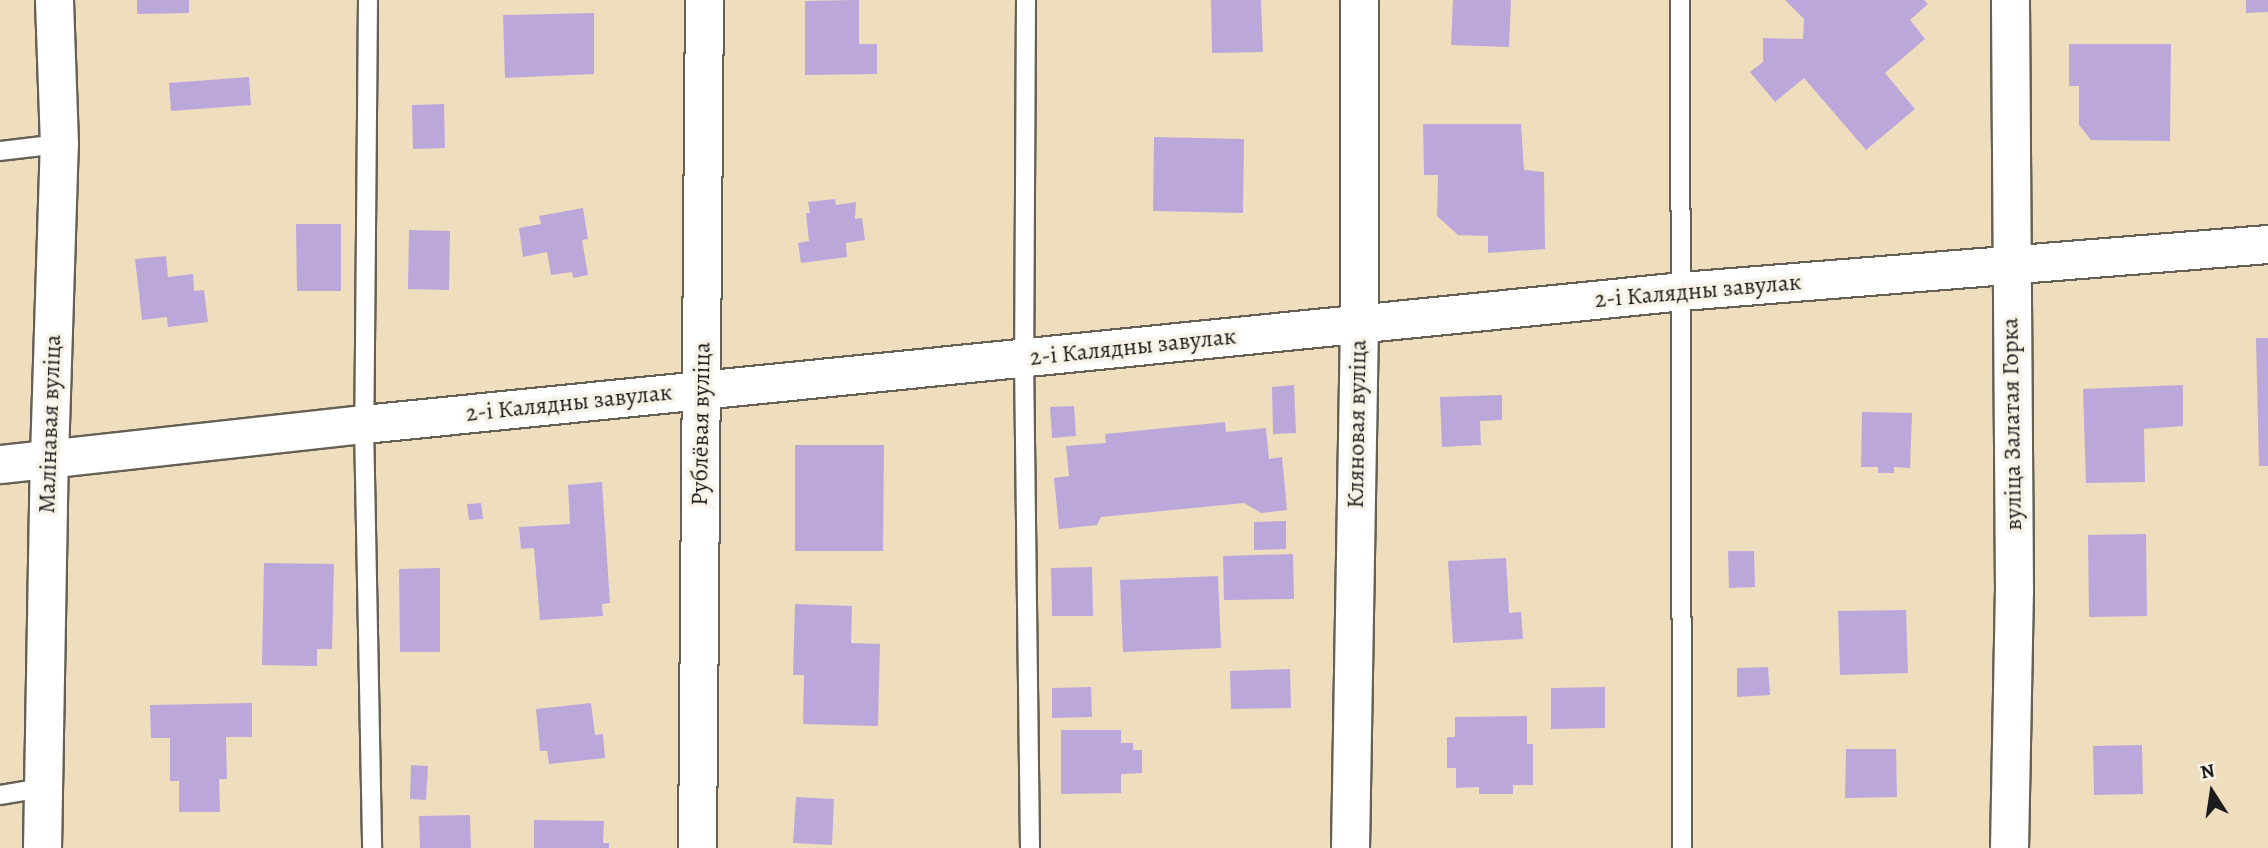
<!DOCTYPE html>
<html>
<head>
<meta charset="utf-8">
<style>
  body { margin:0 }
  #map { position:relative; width:2268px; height:848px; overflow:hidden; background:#eedebe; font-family:Alegreya,serif }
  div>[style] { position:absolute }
  .building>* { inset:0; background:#bca7db }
  .roads { filter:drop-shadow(2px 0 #666055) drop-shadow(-2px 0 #666055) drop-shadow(0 2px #666055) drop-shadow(0 -2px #666055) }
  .lane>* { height:18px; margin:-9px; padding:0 9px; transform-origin:9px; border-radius:9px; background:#fff }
  .street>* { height:37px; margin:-18.5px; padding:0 18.5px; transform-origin:18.5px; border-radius:18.5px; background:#fff }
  span { translate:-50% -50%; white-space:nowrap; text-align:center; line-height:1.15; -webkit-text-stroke:7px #f7f3e8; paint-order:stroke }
  .street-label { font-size:24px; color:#1c1c1c }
  .north { position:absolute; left:2177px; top:757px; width:70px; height:70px; -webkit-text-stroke:5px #f7f3e8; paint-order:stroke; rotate:348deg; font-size:19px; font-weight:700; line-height:28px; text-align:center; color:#1c1c1c }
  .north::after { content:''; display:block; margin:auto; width:24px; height:32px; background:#1c1c1c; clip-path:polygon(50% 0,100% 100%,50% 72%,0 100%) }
</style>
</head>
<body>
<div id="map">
  <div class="building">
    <div style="clip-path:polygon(137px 0,189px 0,189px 13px,137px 14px)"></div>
    <div style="clip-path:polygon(853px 0,859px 0,859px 44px,877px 44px,877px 74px,805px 75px,805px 1px)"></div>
    <div style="clip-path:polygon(1211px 0,1261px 0,1263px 52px,1212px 53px)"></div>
    <div style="clip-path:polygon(1453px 0,1511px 0,1509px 47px,1451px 45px)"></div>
    <div style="clip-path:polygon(1785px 0,1924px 0,1928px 4px,1910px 20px,1925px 39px,1885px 73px,1915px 109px,1866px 150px,1804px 78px,1775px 102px,1750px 72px,1763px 62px,1763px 38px,1803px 39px,1804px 19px)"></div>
    <div style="clip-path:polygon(2246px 0,2268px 0,2268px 12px,2246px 13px)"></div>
    <div style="clip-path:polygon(594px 13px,594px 74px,505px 78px,503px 15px)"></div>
    <div style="clip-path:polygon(2069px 44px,2171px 44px,2170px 141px,2091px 140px,2079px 125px,2079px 86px,2069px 86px)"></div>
    <div style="clip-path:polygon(249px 77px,251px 105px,171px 111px,169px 83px)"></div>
    <div style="clip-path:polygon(444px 104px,445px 148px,413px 149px,412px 105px)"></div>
    <div style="clip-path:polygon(1423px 124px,1521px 124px,1524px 170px,1544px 172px,1545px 249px,1488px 253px,1488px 236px,1458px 235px,1437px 216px,1438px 175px,1424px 175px)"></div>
    <div style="clip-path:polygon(1154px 137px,1244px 139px,1243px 213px,1153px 211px)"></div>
    <div style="clip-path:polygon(835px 199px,836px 205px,856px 202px,855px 219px,862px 218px,865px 240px,846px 243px,847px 257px,801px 263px,798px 243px,809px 241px,806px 213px,810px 213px,808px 202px)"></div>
    <div style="clip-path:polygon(583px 208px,588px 239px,582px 240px,588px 275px,573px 278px,572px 272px,551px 275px,547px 252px,523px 257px,519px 228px,541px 224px,539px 216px)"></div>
    <div style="clip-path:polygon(296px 224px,341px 224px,341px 291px,297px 291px)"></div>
    <div style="clip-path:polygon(409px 230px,450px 231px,449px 290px,408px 289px)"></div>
    <div style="clip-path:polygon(166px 256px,168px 277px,193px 274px,194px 291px,204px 290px,208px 322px,168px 327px,167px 317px,142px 320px,135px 259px)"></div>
    <div style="clip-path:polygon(2256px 338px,2268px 338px,2268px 466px,2259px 466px)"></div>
    <div style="clip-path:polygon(1294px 385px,1296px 433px,1273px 434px,1272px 387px)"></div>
    <div style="clip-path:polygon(2183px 385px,2183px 426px,2144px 429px,2145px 482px,2086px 483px,2083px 389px)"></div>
    <div style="clip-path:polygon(1502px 395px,1502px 420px,1480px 421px,1481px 445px,1442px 447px,1440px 397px)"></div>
    <div style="clip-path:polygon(1074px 406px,1076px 436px,1052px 438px,1050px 407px)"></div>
    <div style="clip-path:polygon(1862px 412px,1912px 413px,1910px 468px,1894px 467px,1894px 473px,1878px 473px,1878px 467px,1861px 467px)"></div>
    <div style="clip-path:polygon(1225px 422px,1226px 432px,1266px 428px,1269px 459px,1282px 457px,1287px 510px,1261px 513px,1244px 503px,1101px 517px,1097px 525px,1059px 529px,1054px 478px,1069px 476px,1066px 446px,1106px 443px,1105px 434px)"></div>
    <div style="clip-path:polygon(795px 445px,884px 445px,883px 551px,795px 551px)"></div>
    <div style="clip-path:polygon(602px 482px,610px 603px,602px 604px,603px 616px,540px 620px,534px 548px,521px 549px,519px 527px,570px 524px,568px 485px)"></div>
    <div style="clip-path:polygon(481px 503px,483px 519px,469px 520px,467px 504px)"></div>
    <div style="clip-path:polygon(1286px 521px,1286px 549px,1254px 550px,1254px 522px)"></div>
    <div style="clip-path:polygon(2146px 534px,2147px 616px,2089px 617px,2088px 535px)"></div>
    <div style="clip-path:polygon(1728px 551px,1754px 551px,1755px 587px,1729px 588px)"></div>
    <div style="clip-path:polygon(1293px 554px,1294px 599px,1224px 600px,1223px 556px)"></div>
    <div style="clip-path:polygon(1506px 558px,1509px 613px,1521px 612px,1523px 639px,1453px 643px,1448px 561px)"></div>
    <div style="clip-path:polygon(264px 563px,334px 564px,332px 649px,317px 649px,317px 666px,262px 665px)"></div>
    <div style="clip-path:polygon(1092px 567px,1093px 616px,1052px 616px,1051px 568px)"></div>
    <div style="clip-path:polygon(440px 568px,440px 652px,400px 652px,399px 569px)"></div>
    <div style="clip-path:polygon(1218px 576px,1221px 648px,1123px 652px,1120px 580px)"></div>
    <div style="clip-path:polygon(795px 604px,852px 606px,851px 643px,880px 644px,878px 726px,803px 724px,804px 675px,793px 675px)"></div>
    <div style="clip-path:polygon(1906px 610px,1908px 673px,1840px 675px,1838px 611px)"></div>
    <div style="clip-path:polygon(1768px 667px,1770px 695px,1737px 697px,1737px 668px)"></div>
    <div style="clip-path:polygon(1290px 669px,1291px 708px,1231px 709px,1230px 671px)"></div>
    <div style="clip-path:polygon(1091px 687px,1092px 717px,1052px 718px,1052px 688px)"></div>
    <div style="clip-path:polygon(1605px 687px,1605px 728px,1551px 729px,1551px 688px)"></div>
    <div style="clip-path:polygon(252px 703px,252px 737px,226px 737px,227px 779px,219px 779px,220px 812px,179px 812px,179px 781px,170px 781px,170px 738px,151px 738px,150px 705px)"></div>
    <div style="clip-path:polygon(591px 703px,595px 735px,603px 734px,605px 758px,549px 764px,547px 751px,540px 751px,536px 709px)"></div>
    <div style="clip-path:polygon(1527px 716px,1527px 744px,1533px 744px,1533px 785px,1513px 785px,1513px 794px,1479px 794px,1479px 787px,1456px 788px,1456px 768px,1447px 768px,1447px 737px,1455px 737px,1455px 717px)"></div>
    <div style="clip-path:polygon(1061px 730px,1121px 730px,1121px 743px,1133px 743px,1133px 750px,1142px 750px,1142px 773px,1121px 774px,1121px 793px,1061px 794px)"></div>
    <div style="clip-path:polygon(2142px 745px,2143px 794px,2094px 795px,2093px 746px)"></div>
    <div style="clip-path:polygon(1846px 749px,1896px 749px,1897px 797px,1845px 798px)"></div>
    <div style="clip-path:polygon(411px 765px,428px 766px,426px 800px,410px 799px)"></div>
    <div style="clip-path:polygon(796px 797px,834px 799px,832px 845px,793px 843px)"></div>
    <div style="clip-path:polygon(470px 815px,471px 848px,420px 848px,419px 816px)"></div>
    <div style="clip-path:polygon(534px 820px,604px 821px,603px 843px,609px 843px,609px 848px,534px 848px)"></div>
  </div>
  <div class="roads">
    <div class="lane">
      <div style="left:368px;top:0;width:424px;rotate:90.5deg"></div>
      <div style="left:364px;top:424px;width:424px;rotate:88.9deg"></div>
      <div style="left:1026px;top:0;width:358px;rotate:90.3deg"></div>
      <div style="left:1024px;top:358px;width:490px;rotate:89.3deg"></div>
      <div style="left:1680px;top:0;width:848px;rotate:89.86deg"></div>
      <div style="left:0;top:151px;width:59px;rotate:-6.8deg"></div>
      <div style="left:0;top:795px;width:43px;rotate:-9.5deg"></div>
    </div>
    <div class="street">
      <div style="left:0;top:464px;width:366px;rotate:-6.3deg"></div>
      <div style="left:364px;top:424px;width:1325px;rotate:-5.76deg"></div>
      <div style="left:1682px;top:291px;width:588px;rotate:-4.59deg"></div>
      <div style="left:42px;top:848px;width:391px;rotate:-89deg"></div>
      <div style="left:49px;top:457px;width:313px;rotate:-88.2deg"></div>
      <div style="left:59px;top:144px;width:144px;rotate:-92deg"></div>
      <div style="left:697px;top:848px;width:848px;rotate:-89.53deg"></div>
      <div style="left:1350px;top:848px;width:525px;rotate:-89.02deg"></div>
      <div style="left:1359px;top:323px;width:323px;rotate:-90deg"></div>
      <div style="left:2009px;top:848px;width:257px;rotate:-88.9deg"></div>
      <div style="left:2014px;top:591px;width:591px;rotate:-90.39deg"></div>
    </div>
  </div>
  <div class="street-label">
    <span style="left:1698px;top:291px;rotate:-5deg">2-і Калядны завулак</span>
    <span style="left:1133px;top:347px;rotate:-6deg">2-і Калядны завулак</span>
    <span style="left:569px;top:403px;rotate:-6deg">2-і Калядны завулак</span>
    <span style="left:50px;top:424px;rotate:-88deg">Малінавая вуліца</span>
    <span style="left:701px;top:424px;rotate:-89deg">Рублёвая вуліца</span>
    <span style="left:1357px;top:424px;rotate:-89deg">Кляновая вуліца</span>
    <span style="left:2012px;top:424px;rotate:-91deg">вуліца Залатая Горка</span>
  </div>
  <div class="north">N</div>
</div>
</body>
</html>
